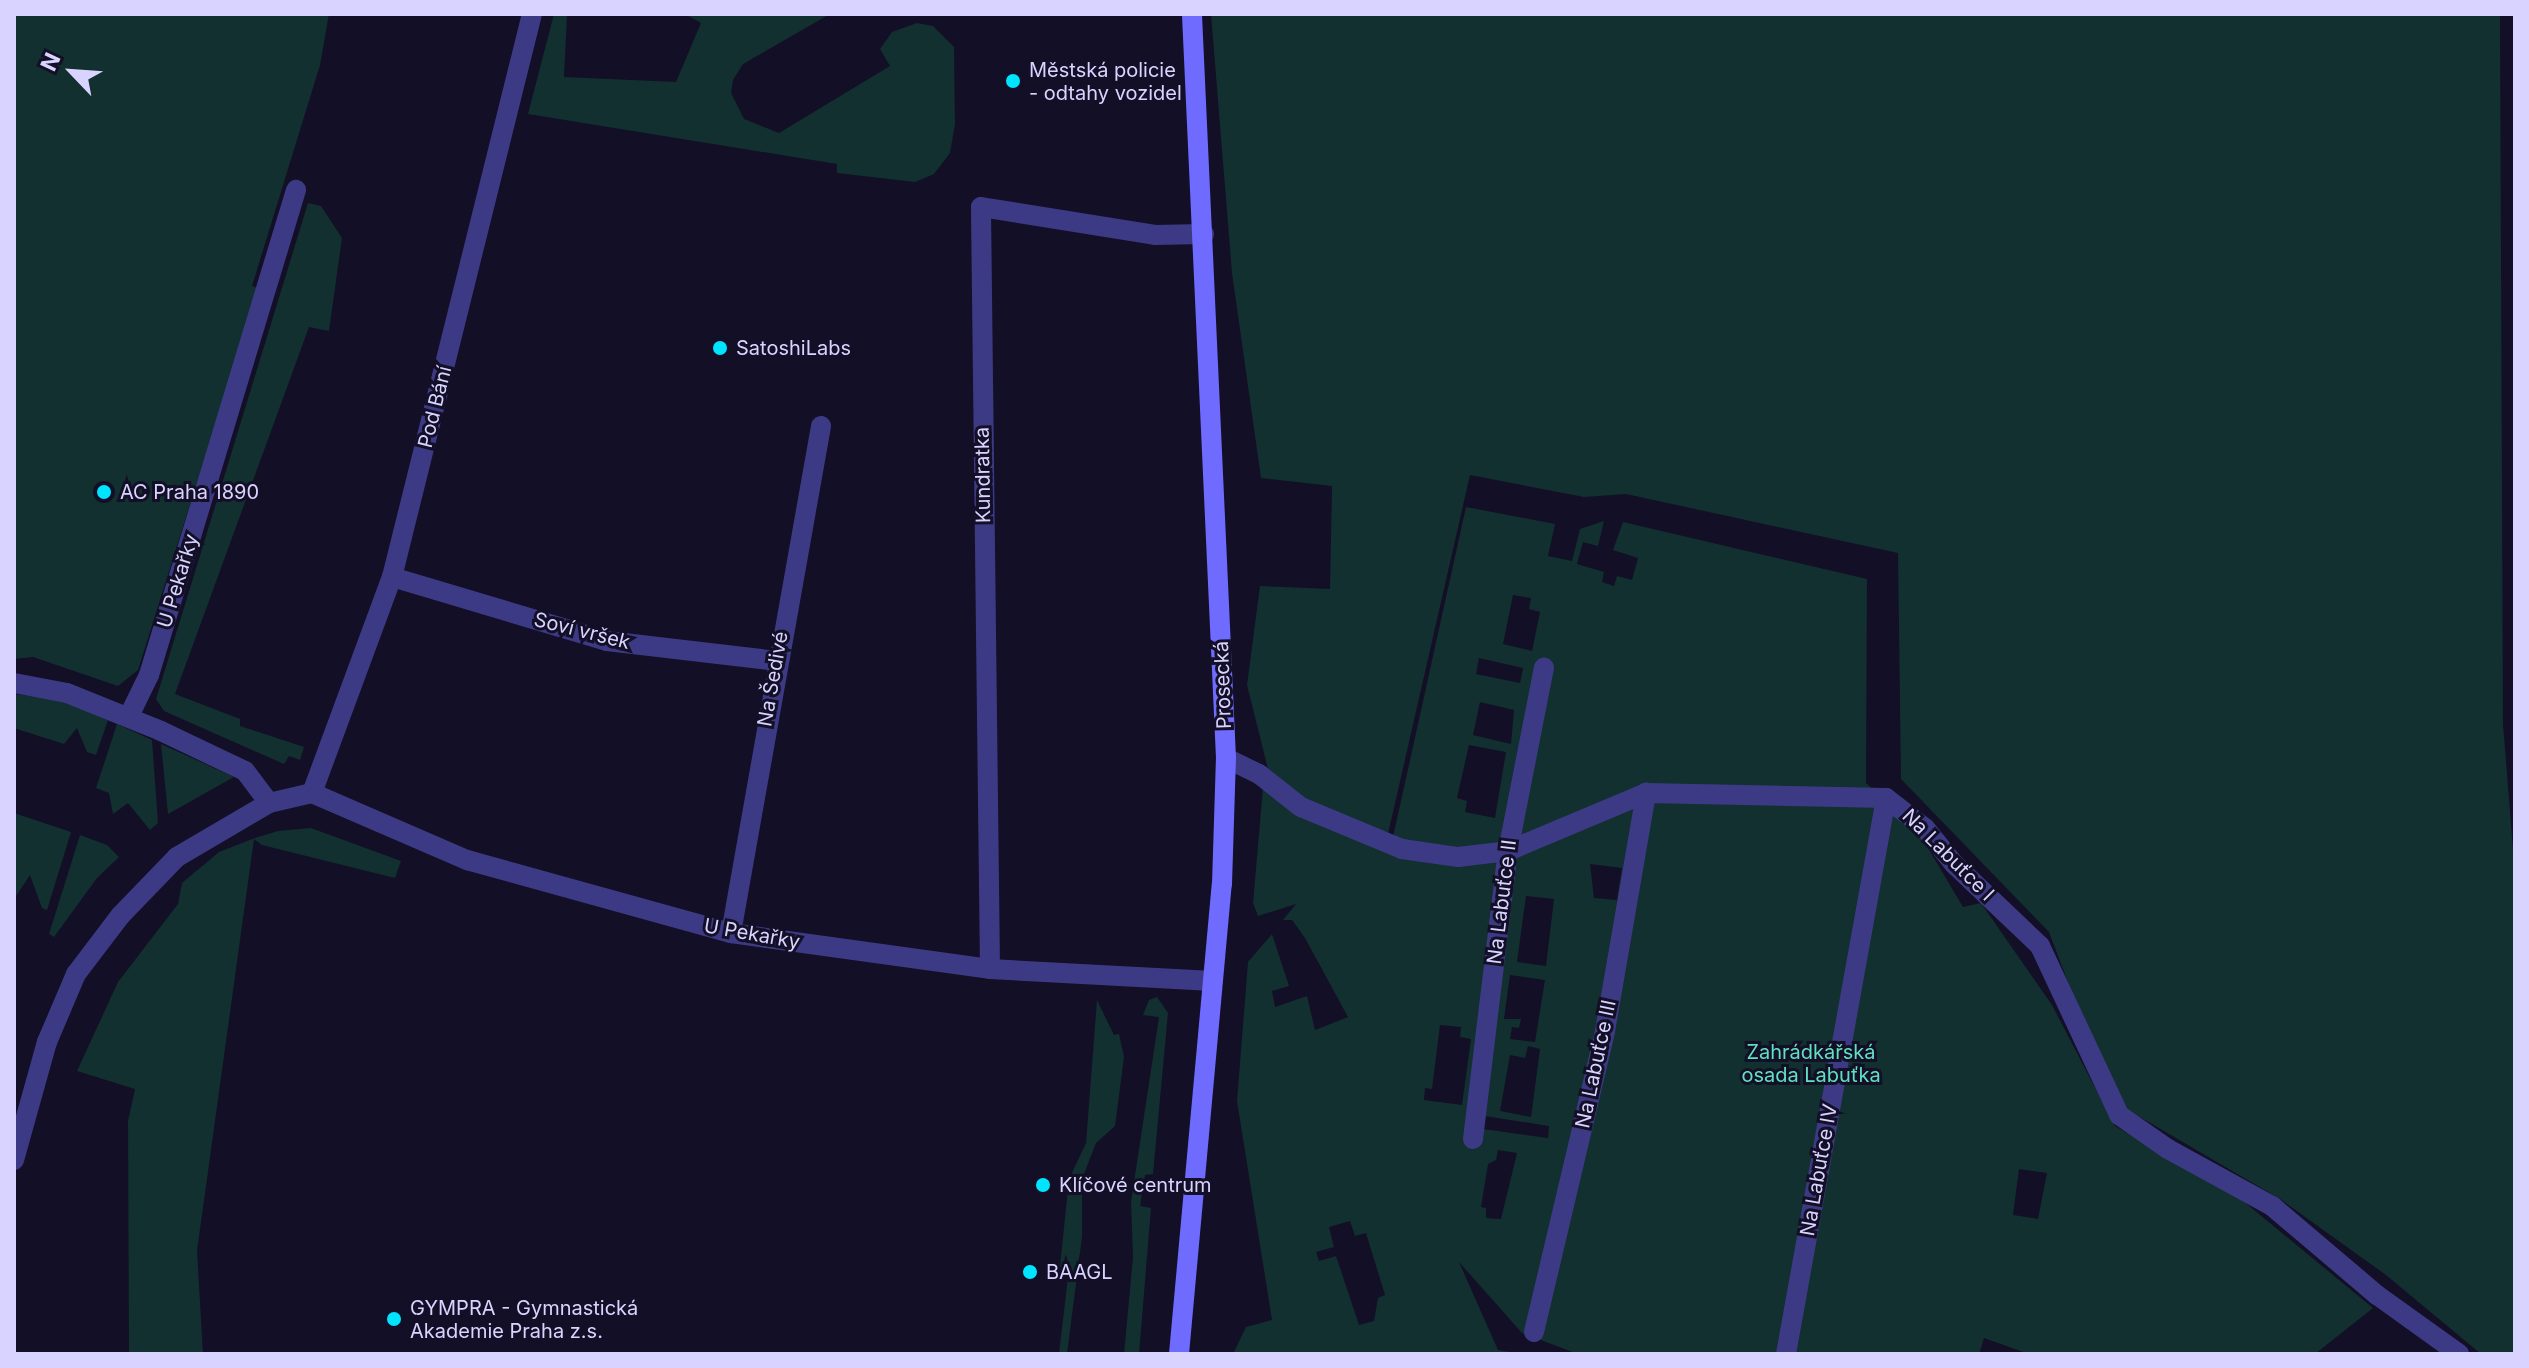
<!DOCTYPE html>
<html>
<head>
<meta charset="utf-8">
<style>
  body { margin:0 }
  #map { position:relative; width:2529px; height:1368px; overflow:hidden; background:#130f26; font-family:Inter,sans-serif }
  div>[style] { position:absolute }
  .green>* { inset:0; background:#12302f }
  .minor>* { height:20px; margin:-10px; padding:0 10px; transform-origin:10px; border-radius:10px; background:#3d3a85 }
  .secondary>* { height:20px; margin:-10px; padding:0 10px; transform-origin:10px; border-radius:10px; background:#6f6bff }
  .dots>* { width:22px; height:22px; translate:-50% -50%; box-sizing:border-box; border:4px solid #130f26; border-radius:50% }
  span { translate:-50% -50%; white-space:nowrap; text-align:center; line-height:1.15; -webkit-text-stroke:6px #130f26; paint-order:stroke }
  .poi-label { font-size:20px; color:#d9d4ff }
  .left { translate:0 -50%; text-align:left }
  .street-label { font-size:20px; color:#d9d4ff }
  .park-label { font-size:20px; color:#5fe0c0 }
  .frame { position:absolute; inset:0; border:16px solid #d9d4ff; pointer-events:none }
  .north { position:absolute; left:32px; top:32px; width:80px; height:80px; -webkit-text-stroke:6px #130f26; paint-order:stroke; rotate:295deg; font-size:22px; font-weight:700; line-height:32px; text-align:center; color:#d9d4ff }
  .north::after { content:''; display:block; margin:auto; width:28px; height:36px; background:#d9d4ff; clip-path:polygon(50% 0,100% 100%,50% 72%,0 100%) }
</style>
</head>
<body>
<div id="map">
  <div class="green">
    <div style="clip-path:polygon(14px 14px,329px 14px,320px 65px,252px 286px,258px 288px,138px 670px,118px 686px,33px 657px,14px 659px)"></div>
    <div style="clip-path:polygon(554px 14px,567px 14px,564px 77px,676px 82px,701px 23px,685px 14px,830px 14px,743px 64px,733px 80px,731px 93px,744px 119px,779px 133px,890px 66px,880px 49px,892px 32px,917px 23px,933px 26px,954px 47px,955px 124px,950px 153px,934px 174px,915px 182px,837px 173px,837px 164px,528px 114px)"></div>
    <div style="clip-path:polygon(1211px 14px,2500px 14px,2503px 724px,2515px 874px,2515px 1354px,2481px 1354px,2386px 1275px,2280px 1199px,2128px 1110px,2085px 1027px,2049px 932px,1901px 779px,1898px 553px,1626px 494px,1584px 497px,1470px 475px,1388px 834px,1308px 806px,1268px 769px,1247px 685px,1260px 586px,1330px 589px,1332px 486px,1261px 478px,1232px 273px)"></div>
    <div style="clip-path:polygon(308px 203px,321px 206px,342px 238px,329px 331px,309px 327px,175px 694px,240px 719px,240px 726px,304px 747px,300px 760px,289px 756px,284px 764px,164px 711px,156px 699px)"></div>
    <div style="clip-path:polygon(evenodd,1466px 507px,1555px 524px,1548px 556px,1572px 561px,1580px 529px,1604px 521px,1598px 546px,1583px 542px,1577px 564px,1604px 572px,1602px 582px,1614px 586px,1617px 576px,1632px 580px,1638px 558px,1613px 550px,1623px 522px,1867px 579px,1866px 783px,1918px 831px,1963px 907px,1981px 903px,2052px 1005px,2115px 1126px,2242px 1200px,2373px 1308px,2315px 1354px,2029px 1354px,1984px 1338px,1979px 1354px,1578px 1354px,1522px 1333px,1459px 1262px,1498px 1350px,1521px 1354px,1233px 1354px,1246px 1327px,1272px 1320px,1237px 1101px,1248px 962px,1272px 934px,1289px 986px,1272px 991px,1275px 1007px,1307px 996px,1315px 1030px,1348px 1017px,1305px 938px,1292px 920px,1283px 920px,1296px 904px,1258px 916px,1253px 903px,1263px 788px,1393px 837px,1466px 507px,1513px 595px,1531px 598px,1529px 609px,1540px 612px,1532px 651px,1503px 644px,1513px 595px,1466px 507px,1479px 658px,1523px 668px,1520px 683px,1476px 674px,1479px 658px,1466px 507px,1480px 702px,1514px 710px,1511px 744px,1473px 735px,1480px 702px,1466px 507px,1469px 745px,1506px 752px,1495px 818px,1465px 812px,1467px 801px,1457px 798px,1469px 745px,1466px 507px,1590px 864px,1622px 868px,1617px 900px,1594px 898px,1590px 864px,1466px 507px,1526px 896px,1554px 899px,1546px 966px,1517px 962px,1526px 896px,1466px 507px,1510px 975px,1545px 980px,1535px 1042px,1510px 1039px,1512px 1027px,1519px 1028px,1521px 1019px,1504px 1019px,1510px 975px,1466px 507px,1440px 1025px,1461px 1027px,1460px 1037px,1471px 1039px,1462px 1105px,1424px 1100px,1425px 1088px,1432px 1089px,1440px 1025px,1466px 507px,1528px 1046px,1540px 1049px,1531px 1117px,1500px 1111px,1510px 1055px,1525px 1058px,1528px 1046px,1466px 507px,1485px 1116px,1549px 1126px,1548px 1138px,1483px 1129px,1485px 1116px,1466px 507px,1498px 1150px,1517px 1153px,1501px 1219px,1486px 1218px,1486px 1208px,1481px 1207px,1488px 1164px,1496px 1160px,1498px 1150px,1466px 507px,2019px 1169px,2047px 1173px,2038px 1219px,2013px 1215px,2019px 1169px,1466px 507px,1350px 1221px,1355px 1236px,1366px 1233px,1385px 1295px,1378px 1298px,1374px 1321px,1359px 1325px,1336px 1256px,1319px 1261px,1316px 1252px,1334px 1247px,1329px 1227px,1350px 1221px)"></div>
    <div style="clip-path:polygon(14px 694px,61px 700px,108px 720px,96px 755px,87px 752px,77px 728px,64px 744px,14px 728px)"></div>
    <div style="clip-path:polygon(117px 724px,152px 740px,158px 823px,150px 830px,128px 803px,113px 814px,109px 793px,96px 788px)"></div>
    <div style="clip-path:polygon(161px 744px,234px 777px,168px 814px)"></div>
    <div style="clip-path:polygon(14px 813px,71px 832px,47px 910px,42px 908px,30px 875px,14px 899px)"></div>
    <div style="clip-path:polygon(311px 828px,401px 861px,395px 878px,262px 845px,254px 839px,197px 1251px,203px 1354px,129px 1354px,128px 1121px,135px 1089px,77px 1071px,118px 982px,178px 904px,182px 883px,219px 852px,255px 838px,278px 831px)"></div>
    <div style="clip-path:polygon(80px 835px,107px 845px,119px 857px,97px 878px,54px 937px,49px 934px)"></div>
    <div style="clip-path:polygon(1157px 997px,1168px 1013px,1153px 1174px,1145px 1175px,1140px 1206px,1151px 1208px,1139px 1354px,1124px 1354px,1133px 1257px,1131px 1202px,1159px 1017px,1143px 1015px,1149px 1000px)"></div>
    <div style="clip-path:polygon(1097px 1000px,1114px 1035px,1119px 1034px,1124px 1057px,1115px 1126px,1096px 1143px,1082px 1179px,1082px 1237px,1067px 1354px,1059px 1354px,1068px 1277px,1059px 1276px,1069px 1179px,1086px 1143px)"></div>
  </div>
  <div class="minor">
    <div style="left:392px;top:577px;width:224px;rotate:16.6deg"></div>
    <div style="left:607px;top:641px;width:170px;rotate:6.7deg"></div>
    <div style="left:14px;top:683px;width:54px;rotate:10.7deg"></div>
    <div style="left:67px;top:693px;width:101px;rotate:22deg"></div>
    <div style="left:161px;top:731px;width:93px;rotate:25.5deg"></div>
    <div style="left:245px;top:771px;width:40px;rotate:53deg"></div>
    <div style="left:129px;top:716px;width:46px;rotate:-64deg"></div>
    <div style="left:149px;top:675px;width:507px;rotate:-73.14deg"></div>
    <div style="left:1226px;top:758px;width:37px;rotate:26deg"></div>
    <div style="left:1259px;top:774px;width:53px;rotate:38.2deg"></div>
    <div style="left:1301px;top:807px;width:109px;rotate:22.6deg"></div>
    <div style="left:1402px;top:849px;width:57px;rotate:8.1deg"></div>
    <div style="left:1458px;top:857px;width:50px;rotate:-6.8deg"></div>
    <div style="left:1508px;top:851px;width:150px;rotate:-22.8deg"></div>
    <div style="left:1646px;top:793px;width:240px;rotate:1.2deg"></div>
    <div style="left:1886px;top:798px;width:49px;rotate:37.6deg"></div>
    <div style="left:1925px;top:828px;width:46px;rotate:51.1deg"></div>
    <div style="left:1954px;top:864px;width:119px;rotate:43.6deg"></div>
    <div style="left:2040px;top:946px;width:187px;rotate:64.9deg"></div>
    <div style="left:2119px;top:1115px;width:60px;rotate:34.8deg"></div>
    <div style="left:2168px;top:1149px;width:119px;rotate:28.7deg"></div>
    <div style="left:2272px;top:1206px;width:138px;rotate:40.3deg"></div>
    <div style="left:2377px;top:1295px;width:101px;rotate:35.7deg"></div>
    <div style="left:312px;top:793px;width:169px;rotate:23.4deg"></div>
    <div style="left:467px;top:860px;width:274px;rotate:15.5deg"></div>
    <div style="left:731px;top:933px;width:261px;rotate:7.9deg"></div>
    <div style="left:990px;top:969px;width:223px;rotate:3.1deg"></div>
    <div style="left:312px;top:793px;width:230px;rotate:-69.7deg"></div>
    <div style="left:392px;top:577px;width:580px;rotate:-76.04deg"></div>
    <div style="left:731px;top:933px;width:515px;rotate:-79.93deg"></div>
    <div style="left:990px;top:969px;width:762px;rotate:-90.68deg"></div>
    <div style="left:981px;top:207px;width:176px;rotate:9.1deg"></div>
    <div style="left:1155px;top:235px;width:49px;rotate:-1.2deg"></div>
    <div style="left:1473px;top:1139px;width:290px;rotate:-83.1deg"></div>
    <div style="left:1508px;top:851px;width:187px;rotate:-78.9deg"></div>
    <div style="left:14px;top:1160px;width:123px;rotate:-74.4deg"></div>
    <div style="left:47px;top:1042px;width:74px;rotate:-66.9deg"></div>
    <div style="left:76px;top:974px;width:73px;rotate:-52.8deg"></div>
    <div style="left:120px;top:916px;width:82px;rotate:-46deg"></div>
    <div style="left:177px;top:857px;width:107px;rotate:-30.4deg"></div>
    <div style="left:269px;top:803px;width:44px;rotate:-13.1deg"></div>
    <div style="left:1534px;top:1332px;width:309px;rotate:-76.7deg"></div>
    <div style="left:1605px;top:1031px;width:242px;rotate:-80.2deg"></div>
    <div style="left:1786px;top:1354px;width:565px;rotate:-79.8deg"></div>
  </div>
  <div class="secondary">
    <div style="left:1179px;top:1354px;width:472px;rotate:-84.8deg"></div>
    <div style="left:1222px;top:884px;width:126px;rotate:-88.2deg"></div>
    <div style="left:1226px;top:758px;width:745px;rotate:-92.62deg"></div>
  </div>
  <div class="dots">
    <div style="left:1013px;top:81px;background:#00e5ff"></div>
    <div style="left:720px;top:348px;background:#00e5ff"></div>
    <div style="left:104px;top:492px;background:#00e5ff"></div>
    <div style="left:1043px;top:1185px;background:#00e5ff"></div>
    <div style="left:1030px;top:1272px;background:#00e5ff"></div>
    <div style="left:394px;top:1319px;background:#00e5ff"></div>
  </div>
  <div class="poi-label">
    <span class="left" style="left:1029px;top:82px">Městská policie<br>- odtahy vozidel</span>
    <span class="left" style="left:736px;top:348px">SatoshiLabs</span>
    <span class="left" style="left:120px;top:492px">AC Praha 1890</span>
    <span class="left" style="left:1059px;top:1185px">Klíčové centrum</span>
    <span class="left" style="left:1046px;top:1272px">BAAGL</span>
    <span class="left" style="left:410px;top:1320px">GYMPRA - Gymnastická<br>Akademie Praha z.s.</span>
  </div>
  <div class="street-label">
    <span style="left:435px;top:407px;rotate:-76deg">Pod Bání</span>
    <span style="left:983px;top:475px;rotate:-91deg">Kundratka</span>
    <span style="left:178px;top:581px;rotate:-73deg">U Pekařky</span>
    <span style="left:582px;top:631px;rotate:14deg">Soví vršek</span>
    <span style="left:773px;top:679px;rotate:-80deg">Na Šedivé</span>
    <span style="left:1223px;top:685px;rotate:-92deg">Prosecká</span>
    <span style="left:1948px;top:855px;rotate:45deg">Na Labuťce Ⅰ</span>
    <span style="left:1502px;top:902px;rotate:-83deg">Na Labuťce Ⅱ</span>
    <span style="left:752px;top:934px;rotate:10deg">U Pekařky</span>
    <span style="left:1596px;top:1064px;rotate:-78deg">Na Labuťce Ⅲ</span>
    <span style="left:1819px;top:1170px;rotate:-80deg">Na Labuťce Ⅳ</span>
  </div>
  <div class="park-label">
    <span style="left:1811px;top:1064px">Zahrádkářská<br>osada Labuťka</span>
  </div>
  <div class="frame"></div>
  <div class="north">N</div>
</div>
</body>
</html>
